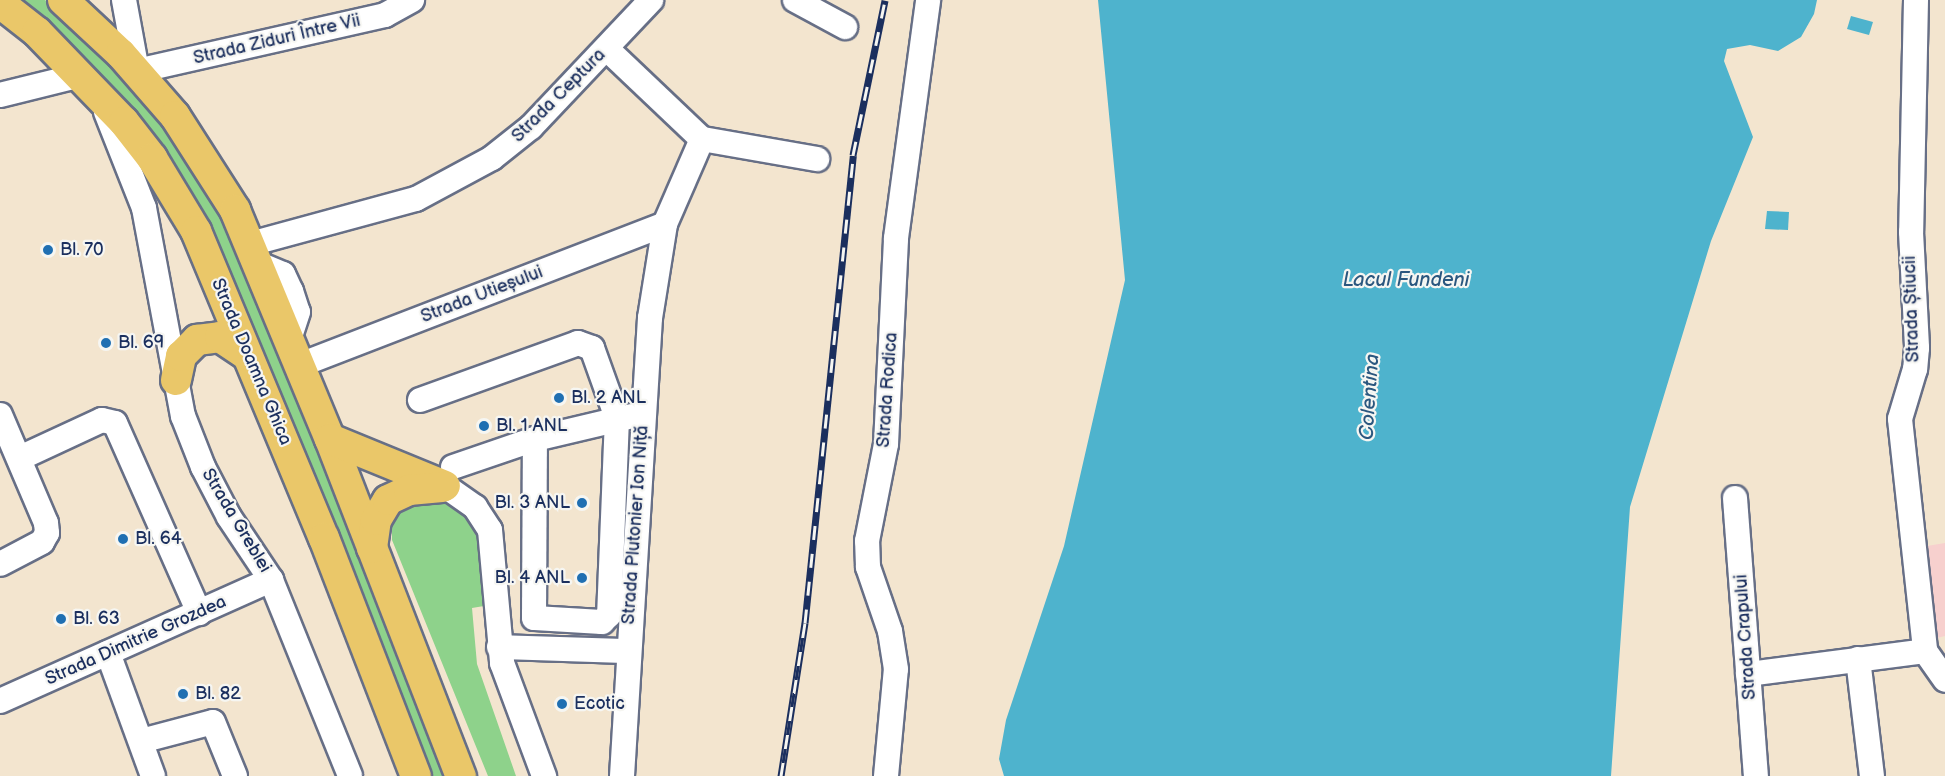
<!DOCTYPE html>
<html>
<head>
<meta charset="utf-8">
<style>
  body { margin:0 }
  #map { position:relative; width:1945px; height:776px; overflow:hidden; background:#f3e5cf; font-family:"Balsamiq Sans",sans-serif }
  div>[style] { position:absolute }
  .built>* { inset:0; background:#f7d0ce }
  .green>* { inset:0; background:#8ed28b }
  .water>* { inset:0; background:#4eb3cd }
  .roads { filter:drop-shadow(2px 0 #676f86) drop-shadow(-2px 0 #676f86) drop-shadow(0 2px #676f86) drop-shadow(0 -2px #676f86) }
  .minor>* { height:24px; margin:-12px; padding:0 12px; transform-origin:12px; border-radius:12px; background:#fff }
  .major>* { height:30px; margin:-15px; padding:0 15px; transform-origin:15px; border-radius:15px; background:#eac769 }
  .rail>* { height:7px; margin-top:-3.5px; transform-origin:0; background:repeating-linear-gradient(90deg,#f6f6f2 0 14px,#1b2f5e 0 28px); box-sizing:border-box; border-block:2px solid #1b2f5e }
  .dots>* { width:16px; height:16px; translate:-50% -50%; box-sizing:border-box; border:3px solid #f6f6f2; border-radius:50% }
  span { translate:-50% -50%; white-space:nowrap; text-align:center; line-height:1.15; -webkit-text-stroke:4.5px #f6f6f2; paint-order:stroke }
  .street-label { font-size:18px; color:#1b2f5e }
  .poi-label { font-size:18px; color:#1b2f5e }
  .left { translate:0 -50%; text-align:left }
  .right { translate:-100% -50%; text-align:right }
  .water-label { font-size:20px; color:#2a577f; font-style:italic }
</style>
</head>
<body>
<div id="map">
  <div class="built">
    <div style="clip-path:polygon(1945px 543px,1945px 636px,1937px 638px,1927px 546px)"></div>
  </div>
  <div class="green">
    <div style="clip-path:polygon(14px 0,45px 0,82px 32px,152px 107px,220px 208px,448px 776px,429px 776px,219px 253px)"></div>
    <div style="clip-path:polygon(419px 493px,455px 503px,477px 533px,484px 606px,472px 608px,477px 664px,516px 776px,488px 776px,392px 540px,392px 516px)"></div>
  </div>
  <div class="water">
    <div style="clip-path:polygon(1098px 0,1817px 0,1814px 14px,1801px 37px,1778px 51px,1750px 45px,1727px 49px,1724px 61px,1753px 137px,1711px 241px,1630px 507px,1611px 776px,1004px 776px,999px 759px,1006px 720px,1064px 546px,1125px 280px)"></div>
    <div style="clip-path:polygon(1851px 16px,1873px 22px,1869px 35px,1847px 29px)"></div>
    <div style="clip-path:polygon(1767px 211px,1789px 212px,1788px 230px,1765px 229px)"></div>
  </div>
  <div class="roads">
    <div class="minor">
      <div style="left:124px;top:0;width:72px;rotate:79.6deg"></div>
      <div style="left:137px;top:71px;width:254px;rotate:-12.7deg"></div>
      <div style="left:385px;top:15px;width:31px;rotate:-29deg"></div>
      <div style="left:795px;top:0;width:57px;rotate:28.4deg"></div>
      <div style="left:1916px;top:0;width:232px;rotate:91.2deg"></div>
      <div style="left:1911px;top:232px;width:116px;rotate:87deg"></div>
      <div style="left:1917px;top:348px;width:21px;rotate:95deg"></div>
      <div style="left:1915px;top:369px;width:52px;rotate:106.7deg"></div>
      <div style="left:1900px;top:419px;width:233px;rotate:83.8deg"></div>
      <div style="left:1925px;top:651px;width:35px;rotate:55deg"></div>
      <div style="left:607px;top:49px;width:131px;rotate:43.5deg"></div>
      <div style="left:702px;top:139px;width:117px;rotate:9.9deg"></div>
      <div style="left:0;top:95px;width:83px;rotate:-13.9deg"></div>
      <div style="left:106px;top:112px;width:103px;rotate:68.4deg"></div>
      <div style="left:144px;top:208px;width:212px;rotate:79.4deg"></div>
      <div style="left:183px;top:416px;width:55px;rotate:68.6deg"></div>
      <div style="left:203px;top:467px;width:56px;rotate:62.5deg"></div>
      <div style="left:229px;top:517px;width:76px;rotate:56.3deg"></div>
      <div style="left:271px;top:580px;width:211px;rotate:68deg"></div>
      <div style="left:250px;top:244px;width:172px;rotate:-15.2deg"></div>
      <div style="left:416px;top:199px;width:86px;rotate:-28.3deg"></div>
      <div style="left:492px;top:158px;width:50px;rotate:-38.5deg"></div>
      <div style="left:531px;top:127px;width:175px;rotate:-46.6deg"></div>
      <div style="left:259px;top:264px;width:26px;rotate:23deg"></div>
      <div style="left:283px;top:274px;width:19px;rotate:65deg"></div>
      <div style="left:291px;top:291px;width:22px;rotate:72deg"></div>
      <div style="left:298px;top:312px;width:28px;rotate:108deg"></div>
      <div style="left:300px;top:365px;width:391px;rotate:-21.1deg"></div>
      <div style="left:420px;top:400px;width:168px;rotate:-19.8deg"></div>
      <div style="left:578px;top:343px;width:15px;rotate:20deg"></div>
      <div style="left:592px;top:348px;width:74px;rotate:70.3deg"></div>
      <div style="left:617px;top:418px;width:197px;rotate:92.3deg"></div>
      <div style="left:609px;top:615px;width:10px;rotate:135deg"></div>
      <div style="left:602px;top:622px;width:68px;rotate:-176.6deg"></div>
      <div style="left:534px;top:618px;width:179px;rotate:-89.7deg"></div>
      <div style="left:0;top:415px;width:117px;rotate:66.9deg"></div>
      <div style="left:46px;top:523px;width:10px;rotate:84deg"></div>
      <div style="left:47px;top:533px;width:10px;rotate:119deg"></div>
      <div style="left:42px;top:542px;width:47px;rotate:152.4deg"></div>
      <div style="left:20px;top:458px;width:90px;rotate:-24.9deg"></div>
      <div style="left:102px;top:420px;width:13px;rotate:13deg"></div>
      <div style="left:115px;top:423px;width:208px;rotate:66.1deg"></div>
      <div style="left:453px;top:467px;width:87px;rotate:-18.9deg"></div>
      <div style="left:535px;top:439px;width:100px;rotate:-13.3deg"></div>
      <div style="left:445px;top:486px;width:37px;rotate:35deg"></div>
      <div style="left:475px;top:507px;width:27px;rotate:57deg"></div>
      <div style="left:490px;top:530px;width:134px;rotate:84.8deg"></div>
      <div style="left:502px;top:663px;width:121px;rotate:69.6deg"></div>
      <div style="left:1735px;top:498px;width:279px;rotate:85.7deg"></div>
      <div style="left:499px;top:647px;width:129px;rotate:1.8deg"></div>
      <div style="left:108px;top:653px;width:131px;rotate:69.9deg"></div>
      <div style="left:1858px;top:659px;width:118px;rotate:83.2deg"></div>
      <div style="left:1748px;top:674px;width:178px;rotate:-7.4deg"></div>
      <div style="left:0;top:701px;width:297px;rotate:-24.1deg"></div>
      <div style="left:141px;top:741px;width:74px;rotate:-14.8deg"></div>
      <div style="left:213px;top:722px;width:58px;rotate:67.8deg"></div>
      <div style="left:622px;top:776px;width:459px;rotate:-86.5deg"></div>
      <div style="left:650px;top:318px;width:95px;rotate:-80.9deg"></div>
      <div style="left:665px;top:224px;width:93px;rotate:-66.5deg"></div>
      <div style="left:886px;top:776px;width:107px;rotate:-84.7deg"></div>
      <div style="left:896px;top:669px;width:38px;rotate:-99deg"></div>
      <div style="left:890px;top:631px;width:68px;rotate:-109deg"></div>
      <div style="left:868px;top:567px;width:26px;rotate:-92deg"></div>
      <div style="left:867px;top:541px;width:99px;rotate:-78.9deg"></div>
      <div style="left:886px;top:444px;width:206px;rotate:-87.2deg"></div>
      <div style="left:896px;top:238px;width:240px;rotate:-82.3deg"></div>
    </div>
    <div class="major">
      <div style="left:63px;top:0;width:79px;rotate:43deg"></div>
      <div style="left:121px;top:54px;width:82px;rotate:48.9deg"></div>
      <div style="left:175px;top:116px;width:112px;rotate:57.4deg"></div>
      <div style="left:235px;top:210px;width:248px;rotate:67.5deg"></div>
      <div style="left:330px;top:439px;width:362px;rotate:68.8deg"></div>
      <div style="left:0;top:3px;width:47px;rotate:38.1deg"></div>
      <div style="left:37px;top:32px;width:125px;rotate:46deg"></div>
      <div style="left:124px;top:122px;width:46px;rotate:52.1deg"></div>
      <div style="left:152px;top:158px;width:85px;rotate:58.9deg"></div>
      <div style="left:196px;top:231px;width:333px;rotate:67.4deg"></div>
      <div style="left:324px;top:538px;width:255px;rotate:68.9deg"></div>
      <div style="left:176px;top:380px;width:25px;rotate:-78deg"></div>
      <div style="left:181px;top:356px;width:23px;rotate:-45deg"></div>
      <div style="left:197px;top:340px;width:23px;rotate:-7deg"></div>
      <div style="left:220px;top:337px;width:32px;rotate:34deg"></div>
      <div style="left:330px;top:439px;width:124px;rotate:22.2deg"></div>
      <div style="left:372px;top:548px;width:28px;rotate:-82deg"></div>
      <div style="left:376px;top:520px;width:23px;rotate:-59deg"></div>
      <div style="left:388px;top:500px;width:23px;rotate:-25deg"></div>
      <div style="left:409px;top:490px;width:33px;rotate:-5deg"></div>
    </div>
  </div>
  <div class="rail">
    <div style="left:781px;top:776px;width:155px;rotate:-81.1deg"></div>
    <div style="left:805px;top:623px;width:470px;rotate:-84.1deg"></div>
    <div style="left:853px;top:155px;width:158px;rotate:-78.3deg"></div>
  </div>
  <div class="dots">
    <div style="left:48px;top:250px;background:#1f6fb2"></div>
    <div style="left:106px;top:343px;background:#1f6fb2"></div>
    <div style="left:559px;top:398px;background:#1f6fb2"></div>
    <div style="left:484px;top:426px;background:#1f6fb2"></div>
    <div style="left:582px;top:503px;background:#1f6fb2"></div>
    <div style="left:123px;top:539px;background:#1f6fb2"></div>
    <div style="left:582px;top:578px;background:#1f6fb2"></div>
    <div style="left:61px;top:619px;background:#1f6fb2"></div>
    <div style="left:183px;top:694px;background:#1f6fb2"></div>
    <div style="left:562px;top:704px;background:#1f6fb2"></div>
  </div>
  <div class="street-label">
    <span style="left:277px;top:40px;rotate:-13deg">Strada Ziduri Între Vii</span>
    <span style="left:559px;top:96px;rotate:-45deg">Strada Ceptura</span>
    <span style="left:482px;top:295px;rotate:-21deg">Strada Utieșului</span>
    <span style="left:1912px;top:309px;rotate:-92deg">Strada Știucii</span>
    <span style="left:251px;top:362px;rotate:67deg">Strada Doamna Ghica</span>
    <span style="left:888px;top:390px;rotate:-86deg">Strada Rodica</span>
    <span style="left:236px;top:521px;rotate:59deg">Strada Greblei</span>
    <span style="left:636px;top:525px;rotate:-86deg">Strada Plutonier Ion Niță</span>
    <span style="left:1746px;top:637px;rotate:-94deg">Strada Crapului</span>
    <span style="left:136px;top:641px;rotate:-24deg">Strada Dimitrie Grozdea</span>
  </div>
  <div class="poi-label">
    <span class="left" style="left:60px;top:250px">Bl. 70</span>
    <span class="left" style="left:118px;top:343px">Bl. 69</span>
    <span class="left" style="left:571px;top:398px">Bl. 2 ANL</span>
    <span class="left" style="left:496px;top:426px">Bl. 1 ANL</span>
    <span class="right" style="left:570px;top:503px">Bl. 3 ANL</span>
    <span class="left" style="left:135px;top:539px">Bl. 64</span>
    <span class="right" style="left:570px;top:578px">Bl. 4 ANL</span>
    <span class="left" style="left:73px;top:619px">Bl. 63</span>
    <span class="left" style="left:195px;top:694px">Bl. 82</span>
    <span class="left" style="left:574px;top:704px">Ecotic</span>
  </div>
  <div class="water-label">
    <span style="left:1406px;top:280px">Lacul Fundeni</span>
    <span style="left:1370px;top:397px;rotate:-86deg">Colentina</span>
  </div>
</div>
</body>
</html>
